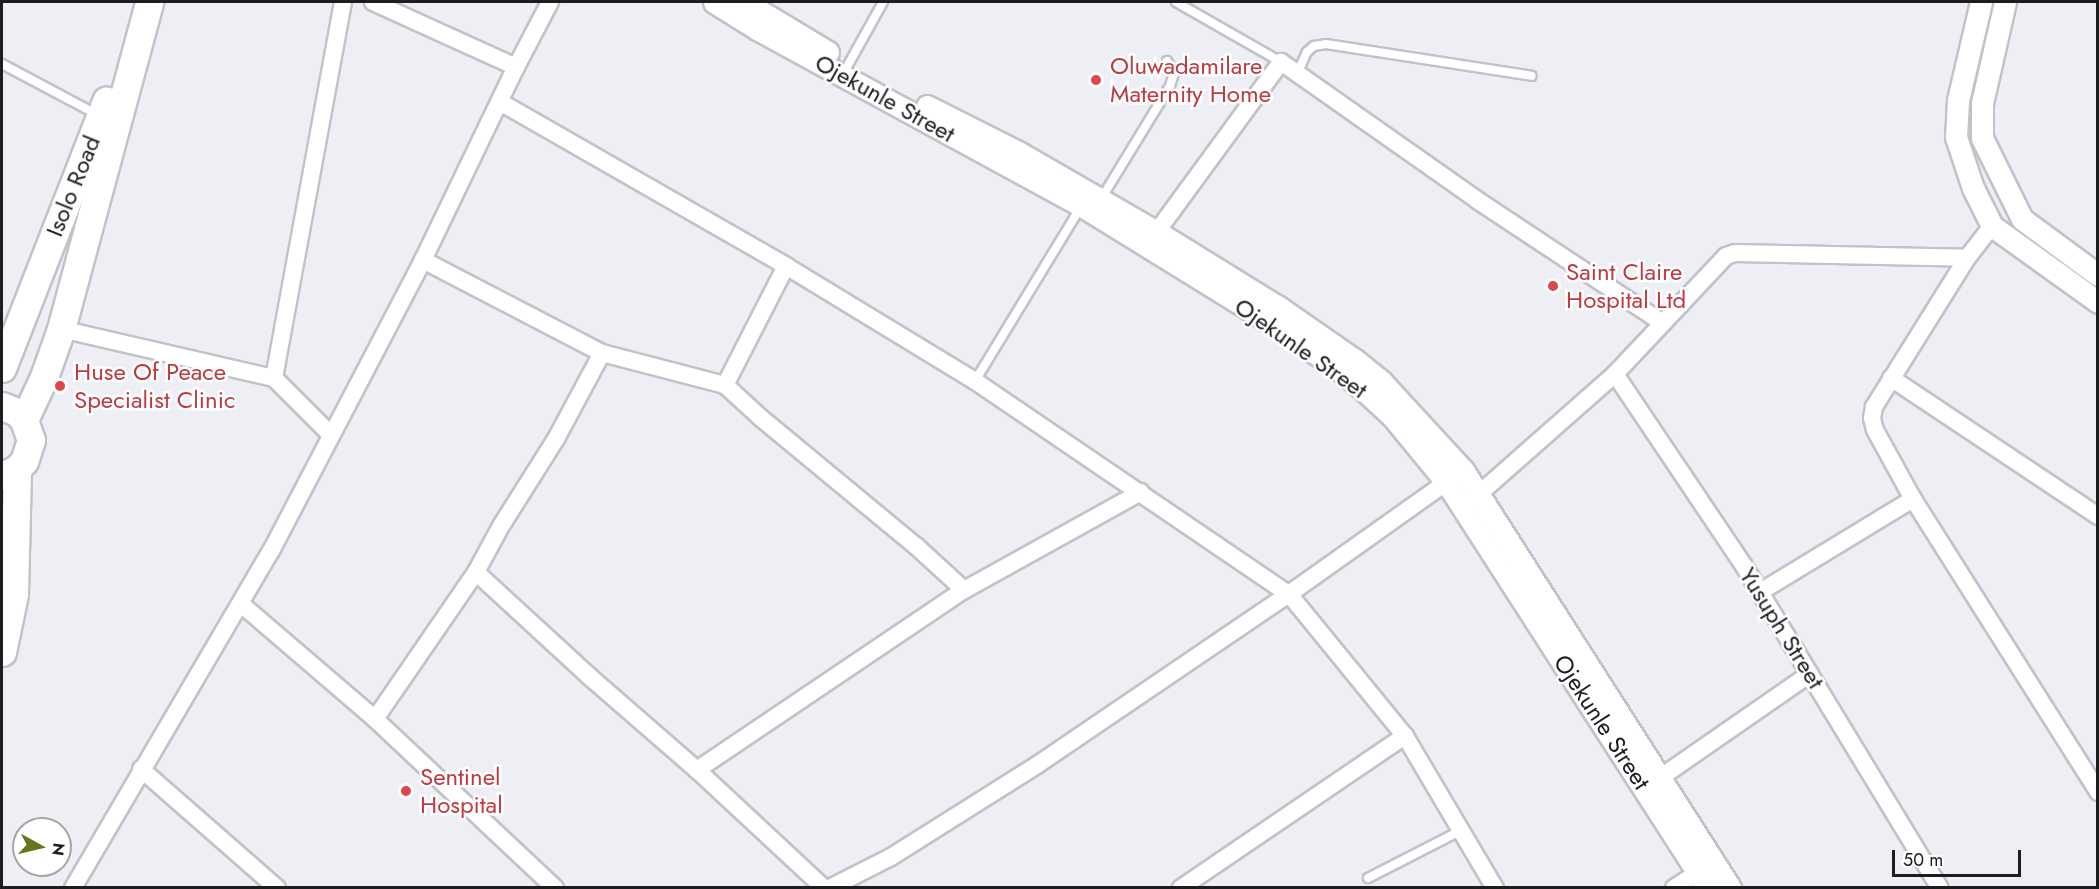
<!DOCTYPE html>
<html>
<head>
<meta charset="utf-8">
<style>
  body { margin:0 }
  #map { position:relative; width:2099px; height:889px; overflow:hidden; background:#edeff4; font-family:Jost,sans-serif }
  div>[style] { position:absolute }
  .roads { filter:drop-shadow(2px 0 #c2c3c8) drop-shadow(-2px 0 #c2c3c8) drop-shadow(0 2px #c2c3c8) drop-shadow(0 -2px #c2c3c8) }
  .service>* { height:8px; margin:-4px; padding:0 4px; transform-origin:4px; border-radius:4px; background:#fff }
  .minor>* { height:16px; margin:-8px; padding:0 8px; transform-origin:8px; border-radius:8px; background:#fff }
  .tertiary>* { height:21px; margin:-10.5px; padding:0 10.5px; transform-origin:10.5px; border-radius:10.5px; background:#fff }
  .primary>* { height:27px; margin:-13.5px; padding:0 13.5px; transform-origin:13.5px; border-radius:13.5px; background:#fff }
  .dots>* { width:16px; height:16px; translate:-50% -50%; box-sizing:border-box; border:3px solid #fff; border-radius:50% }
  span { translate:-50% -50%; white-space:nowrap; text-align:center; line-height:1.15; -webkit-text-stroke:5px #fff; paint-order:stroke }
  .health-label { font-size:24px; color:#be3a42 }
  .left { translate:0 -50%; text-align:left }
  .street-label { font-size:24px; color:#1d1d1f }
  .frame { position:absolute; inset:0; border:3px solid #1d1d1f; pointer-events:none }
  .north { position:absolute; left:12px; top:817px; width:60px; height:60px; box-sizing:border-box; background:#fff; border:2px solid #a5a5a5; border-radius:50%; rotate:98deg; font-size:16px; font-weight:700; line-height:24px; text-align:center; color:#1d1d1f }
  .north::after { content:''; display:block; margin:auto; width:21px; height:27px; background:#6b731c; clip-path:polygon(50% 0,100% 100%,50% 72%,0 100%) }
  .scale { position:absolute; left:1892px; top:850px; width:129px; height:27px; box-sizing:border-box; border:3px solid #1d1d1f; border-top:0; padding-left:8px; font-size:18px; line-height:21px; white-space:nowrap; color:#1d1d1f; -webkit-text-stroke:4px #fff; paint-order:stroke }
</style>
</head>
<body>
<div id="map">
  <div class="roads">
    <div class="service">
      <div style="left:1176px;top:2px;width:121px;rotate:29.7deg"></div>
      <div style="left:2px;top:64px;width:109px;rotate:28deg"></div>
      <div style="left:848px;top:65px;width:72px;rotate:-60.9deg"></div>
      <div style="left:1297px;top:74px;width:24px;rotate:-66deg"></div>
      <div style="left:1307px;top:52px;width:9px;rotate:-41deg"></div>
      <div style="left:1314px;top:46px;width:12px;rotate:-9deg"></div>
      <div style="left:1326px;top:44px;width:208px;rotate:8.8deg"></div>
      <div style="left:1101px;top:199px;width:132px;rotate:-58.6deg"></div>
      <div style="left:1170px;top:86px;width:14px;rotate:-73deg"></div>
      <div style="left:1174px;top:73px;width:14px;rotate:-120deg"></div>
      <div style="left:975px;top:381px;width:204px;rotate:-58.7deg"></div>
      <div style="left:1368px;top:878px;width:106px;rotate:-27.1deg"></div>
    </div>
    <div class="minor">
      <div style="left:373px;top:2px;width:157px;rotate:24.4deg"></div>
      <div style="left:500px;top:102px;width:330px;rotate:29.8deg"></div>
      <div style="left:786px;top:266px;width:221px;rotate:31.3deg"></div>
      <div style="left:975px;top:381px;width:379px;rotate:34.2deg"></div>
      <div style="left:1289px;top:594px;width:204px;rotate:-35.4deg"></div>
      <div style="left:1150px;top:241px;width:222px;rotate:-53.8deg"></div>
      <div style="left:1281px;top:62px;width:240px;rotate:35.1deg"></div>
      <div style="left:1477px;top:200px;width:223px;rotate:33.5deg"></div>
      <div style="left:1663px;top:323px;width:70px;rotate:133.3deg"></div>
      <div style="left:1615px;top:374px;width:192px;rotate:138.6deg"></div>
      <div style="left:1967px;top:258px;width:176px;rotate:122deg"></div>
      <div style="left:1874px;top:407px;width:11px;rotate:100deg"></div>
      <div style="left:1872px;top:418px;width:12px;rotate:76deg"></div>
      <div style="left:1875px;top:430px;width:79px;rotate:61.2deg"></div>
      <div style="left:1913px;top:499px;width:347px;rotate:57.7deg"></div>
      <div style="left:423px;top:260px;width:202px;rotate:27.5deg"></div>
      <div style="left:786px;top:266px;width:134px;rotate:117.1deg"></div>
      <div style="left:725px;top:385px;width:49px;rotate:42.5deg"></div>
      <div style="left:761px;top:418px;width:201px;rotate:39.6deg"></div>
      <div style="left:916px;top:546px;width:65px;rotate:42.5deg"></div>
      <div style="left:1663px;top:323px;width:92px;rotate:-46.8deg"></div>
      <div style="left:1726px;top:256px;width:9px;rotate:-18deg"></div>
      <div style="left:1735px;top:253px;width:232px;rotate:1.2deg"></div>
      <div style="left:1967px;top:258px;width:41px;rotate:-52deg"></div>
      <div style="left:61px;top:329px;width:219px;rotate:13deg"></div>
      <div style="left:274px;top:378px;width:382px;rotate:-79.6deg"></div>
      <div style="left:1615px;top:374px;width:231px;rotate:56.1deg"></div>
      <div style="left:1744px;top:566px;width:377px;rotate:58.7deg"></div>
      <div style="left:274px;top:378px;width:81px;rotate:45deg"></div>
      <div style="left:1891px;top:378px;width:249px;rotate:33.7deg"></div>
      <div style="left:1760px;top:592px;width:179px;rotate:-31.3deg"></div>
      <div style="left:241px;top:604px;width:177px;rotate:40.6deg"></div>
      <div style="left:375px;top:719px;width:247px;rotate:43.2deg"></div>
      <div style="left:375px;top:719px;width:178px;rotate:-55.5deg"></div>
      <div style="left:141px;top:769px;width:181px;rotate:41.2deg"></div>
      <div style="left:697px;top:770px;width:142px;rotate:-139deg"></div>
      <div style="left:590px;top:677px;width:155px;rotate:-137.4deg"></div>
      <div style="left:476px;top:572px;width:52px;rotate:-61.5deg"></div>
      <div style="left:501px;top:526px;width:105px;rotate:-57.8deg"></div>
      <div style="left:557px;top:437px;width:95px;rotate:-61.8deg"></div>
      <div style="left:602px;top:353px;width:127px;rotate:14.6deg"></div>
      <div style="left:1661px;top:777px;width:181px;rotate:-34.7deg"></div>
      <div style="left:73px;top:888px;width:391px;rotate:-59.6deg"></div>
      <div style="left:271px;top:551px;width:328px;rotate:-62.4deg"></div>
      <div style="left:423px;top:260px;width:214px;rotate:-64.3deg"></div>
      <div style="left:516px;top:67px;width:73px;rotate:-62.4deg"></div>
      <div style="left:824px;top:888px;width:173px;rotate:-137.1deg"></div>
      <div style="left:697px;top:770px;width:322px;rotate:-34deg"></div>
      <div style="left:964px;top:590px;width:202px;rotate:-29deg"></div>
      <div style="left:830px;top:888px;width:68px;rotate:-26.9deg"></div>
      <div style="left:891px;top:857px;width:173px;rotate:-32.2deg"></div>
      <div style="left:1037px;top:765px;width:305px;rotate:-34.2deg"></div>
      <div style="left:1289px;top:594px;width:183px;rotate:50.8deg"></div>
      <div style="left:1405px;top:736px;width:177px;rotate:59.4deg"></div>
      <div style="left:1181px;top:888px;width:271px;rotate:-34.2deg"></div>
      <div style="left:1674px;top:888px;width:30px;rotate:-33deg"></div>
    </div>
    <div class="tertiary">
      <div style="left:714px;top:2px;width:51px;rotate:32.1deg"></div>
      <div style="left:757px;top:29px;width:370px;rotate:28.6deg"></div>
      <div style="left:1082px;top:206px;width:211px;rotate:31.7deg"></div>
      <div style="left:1262px;top:317px;width:98px;rotate:34.2deg"></div>
      <div style="left:1343px;top:372px;width:32px;rotate:41deg"></div>
      <div style="left:1367px;top:393px;width:34px;rotate:43deg"></div>
      <div style="left:1392px;top:416px;width:85px;rotate:50.7deg"></div>
      <div style="left:1446px;top:482px;width:483px;rotate:57.2deg"></div>
      <div style="left:745px;top:2px;width:97px;rotate:31.1deg"></div>
      <div style="left:1981px;top:2px;width:101px;rotate:103.2deg"></div>
      <div style="left:1958px;top:100px;width:37px;rotate:93deg"></div>
      <div style="left:1956px;top:137px;width:54px;rotate:71.6deg"></div>
      <div style="left:1973px;top:188px;width:42px;rotate:63.4deg"></div>
      <div style="left:1992px;top:226px;width:130px;rotate:35.6deg"></div>
      <div style="left:2005px;top:2px;width:104px;rotate:102.8deg"></div>
      <div style="left:1982px;top:103px;width:35px;rotate:90deg"></div>
      <div style="left:1982px;top:138px;width:90px;rotate:63.7deg"></div>
      <div style="left:2022px;top:219px;width:94px;rotate:36.4deg"></div>
      <div style="left:927px;top:106px;width:104px;rotate:26.8deg"></div>
      <div style="left:1020px;top:153px;width:158px;rotate:30deg"></div>
      <div style="left:1157px;top:232px;width:141px;rotate:31.7deg"></div>
      <div style="left:1277px;top:306px;width:95px;rotate:34.7deg"></div>
      <div style="left:1355px;top:360px;width:35px;rotate:39deg"></div>
      <div style="left:1382px;top:382px;width:120px;rotate:47.4deg"></div>
      <div style="left:1463px;top:470px;width:496px;rotate:57.4deg"></div>
    </div>
    <div class="primary">
      <div style="left:2px;top:368px;width:287px;rotate:-68.7deg"></div>
      <div style="left:2px;top:406px;width:16px;rotate:22deg"></div>
      <div style="left:17px;top:412px;width:11px;rotate:49deg"></div>
      <div style="left:24px;top:420px;width:21px;rotate:71deg"></div>
      <div style="left:31px;top:440px;width:22px;rotate:108deg"></div>
      <div style="left:24px;top:461px;width:11px;rotate:131deg"></div>
      <div style="left:17px;top:469px;width:17px;rotate:155deg"></div>
      <div style="left:24px;top:420px;width:47px;rotate:-65.1deg"></div>
      <div style="left:44px;top:377px;width:51px;rotate:-70.5deg"></div>
      <div style="left:61px;top:329px;width:339px;rotate:-74.9deg"></div>
      <div style="left:2px;top:652px;width:59px;rotate:-78.3deg"></div>
      <div style="left:14px;top:594px;width:125px;rotate:-88.6deg"></div>
    </div>
  </div>
  <div class="dots">
    <div style="left:1096px;top:80px;background:#e0444e"></div>
    <div style="left:1553px;top:286px;background:#e0444e"></div>
    <div style="left:60px;top:386px;background:#e0444e"></div>
    <div style="left:406px;top:791px;background:#e0444e"></div>
  </div>
  <div class="health-label">
    <span class="left" style="left:1110px;top:80px">Oluwadamilare<br>Maternity Home</span>
    <span class="left" style="left:1566px;top:286px">Saint Claire<br>Hospital Ltd</span>
    <span class="left" style="left:74px;top:386px">Huse Of Peace<br>Specialist Clinic</span>
    <span class="left" style="left:420px;top:791px">Sentinel<br>Hospital</span>
  </div>
  <div class="street-label">
    <span style="left:885px;top:98px;rotate:29deg">Ojekunle Street</span>
    <span style="left:73px;top:186px;rotate:-68deg">Isolo Road</span>
    <span style="left:1301px;top:348px;rotate:35deg">Ojekunle Street</span>
    <span style="left:1782px;top:628px;rotate:58deg">Yusuph Street</span>
    <span style="left:1602px;top:722px;rotate:57deg">Ojekunle Street</span>
  </div>
  <div class="frame"></div>
  <div class="north">N</div>
  <div class="scale">50 m</div>
</div>
</body>
</html>
